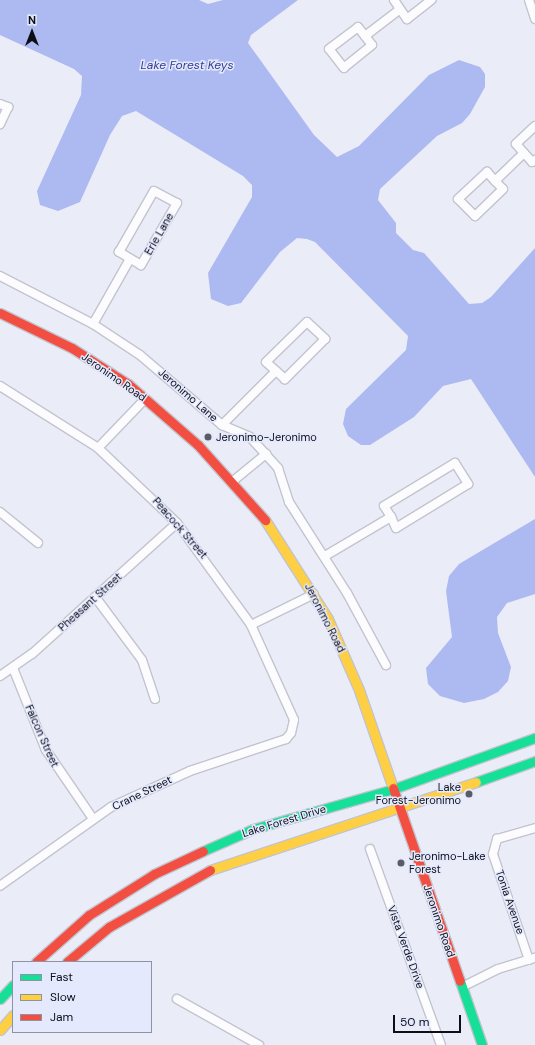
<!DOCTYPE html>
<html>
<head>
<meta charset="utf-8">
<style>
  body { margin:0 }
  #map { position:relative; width:535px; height:1045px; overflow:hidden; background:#eaecf7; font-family:"DM Sans",sans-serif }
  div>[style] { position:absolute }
  .water>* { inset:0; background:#adb9f1 }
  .roads { filter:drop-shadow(1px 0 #c2c4ce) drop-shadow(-1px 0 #c2c4ce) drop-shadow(0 1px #c2c4ce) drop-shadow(0 -1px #c2c4ce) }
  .street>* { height:8px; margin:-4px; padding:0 4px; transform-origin:4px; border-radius:4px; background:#fcfcfe }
  .fast>* { height:9px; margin:-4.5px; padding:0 4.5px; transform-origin:4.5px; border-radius:4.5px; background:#16e098 }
  .slow>* { height:9px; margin:-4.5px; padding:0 4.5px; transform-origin:4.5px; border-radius:4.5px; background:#ffcf43 }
  .jam>* { height:9px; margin:-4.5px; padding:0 4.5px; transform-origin:4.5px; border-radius:4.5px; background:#f24e42 }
  .dots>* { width:11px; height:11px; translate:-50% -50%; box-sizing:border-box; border:2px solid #e4e9fd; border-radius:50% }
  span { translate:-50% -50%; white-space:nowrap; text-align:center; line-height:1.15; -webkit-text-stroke:3px #e4e9fd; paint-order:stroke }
  .street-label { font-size:11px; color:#0d0f17 }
  .poi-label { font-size:11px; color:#0d0f17 }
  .left { translate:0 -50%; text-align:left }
  .right { translate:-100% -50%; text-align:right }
  .water-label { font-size:12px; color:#333b91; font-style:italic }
  .legend { position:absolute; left:12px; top:961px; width:140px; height:72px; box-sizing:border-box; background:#e4e9fd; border:1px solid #8e92a1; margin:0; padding:5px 7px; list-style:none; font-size:12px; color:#0d0f17 }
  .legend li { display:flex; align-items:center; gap:8px; height:20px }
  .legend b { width:20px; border:1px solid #8e92a1 }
  .north { position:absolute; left:12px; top:12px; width:40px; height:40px; -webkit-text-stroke:3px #e4e9fd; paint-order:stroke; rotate:0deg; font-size:11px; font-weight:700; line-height:16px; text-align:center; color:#0d0f17 }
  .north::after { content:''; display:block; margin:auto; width:14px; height:18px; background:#0d0f17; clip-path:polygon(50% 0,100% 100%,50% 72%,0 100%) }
  .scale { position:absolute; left:393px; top:1015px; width:68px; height:18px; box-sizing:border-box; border:2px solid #0d0f17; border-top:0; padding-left:5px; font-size:12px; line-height:14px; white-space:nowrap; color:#0d0f17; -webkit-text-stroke:3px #e4e9fd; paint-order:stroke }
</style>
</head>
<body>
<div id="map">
  <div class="water">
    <div style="clip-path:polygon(0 0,199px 0,208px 4px,223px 0,298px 0,251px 35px,248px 43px,314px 135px,337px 157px,359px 146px,429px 75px,459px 60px,480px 67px,485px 74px,485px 87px,470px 114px,462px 123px,437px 136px,380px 189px,378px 200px,396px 223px,396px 233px,413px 250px,424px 253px,469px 304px,482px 303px,491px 297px,535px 248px,535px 477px,471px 379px,443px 386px,414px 417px,370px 445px,361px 445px,348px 436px,343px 424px,346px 409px,406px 350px,408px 336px,315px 242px,307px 239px,297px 238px,280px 252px,241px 303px,228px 306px,211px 299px,208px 273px,252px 197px,252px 185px,243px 176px,136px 111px,122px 116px,110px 135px,80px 202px,58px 211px,40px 205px,37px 191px,81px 95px,82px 76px,74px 69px,0 35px)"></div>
    <div style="clip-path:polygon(535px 519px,535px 594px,507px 603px,497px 617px,498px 633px,511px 667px,508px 681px,498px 692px,484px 699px,464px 703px,440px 696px,428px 684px,426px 668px,452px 637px,446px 591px,449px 576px,459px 564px)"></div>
  </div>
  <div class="roads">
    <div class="street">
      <div style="left:394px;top:0;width:23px;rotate:56deg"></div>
      <div style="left:407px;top:19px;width:31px;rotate:-38deg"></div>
      <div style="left:529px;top:0;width:20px;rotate:72deg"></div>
      <div style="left:365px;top:36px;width:11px;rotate:52deg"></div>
      <div style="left:372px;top:45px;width:36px;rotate:141deg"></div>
      <div style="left:344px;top:68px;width:24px;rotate:-128deg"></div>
      <div style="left:329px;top:49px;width:36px;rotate:-37deg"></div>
      <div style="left:358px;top:27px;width:11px;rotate:52deg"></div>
      <div style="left:365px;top:36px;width:43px;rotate:-37.4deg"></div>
      <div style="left:0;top:104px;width:9px;rotate:21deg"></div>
      <div style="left:8px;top:107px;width:19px;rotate:115deg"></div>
      <div style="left:535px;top:126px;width:26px;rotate:137deg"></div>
      <div style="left:516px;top:144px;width:24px;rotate:48deg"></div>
      <div style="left:532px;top:162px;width:4px;rotate:-34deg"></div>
      <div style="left:495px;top:181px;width:11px;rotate:45deg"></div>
      <div style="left:503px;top:189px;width:39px;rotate:136deg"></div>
      <div style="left:475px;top:216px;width:24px;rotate:-135deg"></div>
      <div style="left:458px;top:199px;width:40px;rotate:-43deg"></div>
      <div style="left:487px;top:172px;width:12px;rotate:48deg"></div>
      <div style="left:495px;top:181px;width:40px;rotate:-44deg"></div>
      <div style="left:154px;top:191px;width:26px;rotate:28deg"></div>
      <div style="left:177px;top:203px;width:72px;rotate:120.1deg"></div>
      <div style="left:141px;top:265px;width:26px;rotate:-149deg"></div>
      <div style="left:119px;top:252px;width:70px;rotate:-60.2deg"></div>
      <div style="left:0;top:276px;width:105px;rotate:27.3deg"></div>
      <div style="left:93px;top:324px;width:56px;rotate:33.4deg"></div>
      <div style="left:140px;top:355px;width:108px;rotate:40.5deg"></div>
      <div style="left:222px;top:425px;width:30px;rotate:23deg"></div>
      <div style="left:250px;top:437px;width:42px;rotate:47.9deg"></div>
      <div style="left:278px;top:468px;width:36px;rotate:72deg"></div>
      <div style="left:289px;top:502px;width:108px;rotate:57.5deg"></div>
      <div style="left:347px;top:593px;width:82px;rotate:61.6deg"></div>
      <div style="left:93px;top:324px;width:75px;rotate:-60.4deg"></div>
      <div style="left:0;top:386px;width:116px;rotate:32.3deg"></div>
      <div style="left:98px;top:448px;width:109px;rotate:43.5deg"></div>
      <div style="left:177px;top:523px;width:126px;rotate:54deg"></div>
      <div style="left:251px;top:625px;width:104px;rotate:65.6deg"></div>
      <div style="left:294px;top:720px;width:13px;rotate:103deg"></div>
      <div style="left:291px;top:733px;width:8px;rotate:130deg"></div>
      <div style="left:286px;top:739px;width:101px;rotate:161.6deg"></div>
      <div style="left:190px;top:771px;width:87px;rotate:155.5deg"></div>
      <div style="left:111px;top:807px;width:136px;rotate:144.6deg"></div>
      <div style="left:222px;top:425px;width:76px;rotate:-45deg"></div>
      <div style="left:276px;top:371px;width:13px;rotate:-138deg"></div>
      <div style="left:266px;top:362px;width:57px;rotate:-44.3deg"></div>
      <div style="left:307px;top:322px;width:25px;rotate:43deg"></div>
      <div style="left:325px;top:339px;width:57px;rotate:135deg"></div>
      <div style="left:285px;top:379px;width:12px;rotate:-138deg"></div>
      <div style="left:98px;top:448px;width:68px;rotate:-46.2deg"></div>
      <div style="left:233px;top:481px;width:43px;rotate:-39.3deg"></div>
      <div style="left:0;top:512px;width:49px;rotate:39.2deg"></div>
      <div style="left:325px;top:556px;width:77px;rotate:-30.6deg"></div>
      <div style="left:391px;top:517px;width:13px;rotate:-122deg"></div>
      <div style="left:384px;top:506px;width:83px;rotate:-31.2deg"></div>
      <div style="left:455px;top:463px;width:25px;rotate:58deg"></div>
      <div style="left:468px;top:484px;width:84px;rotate:148.6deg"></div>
      <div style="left:396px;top:528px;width:12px;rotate:-114deg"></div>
      <div style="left:96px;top:598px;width:77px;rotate:53.4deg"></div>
      <div style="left:142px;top:660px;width:41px;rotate:71.6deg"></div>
      <div style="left:251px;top:625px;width:70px;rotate:-26.2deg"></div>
      <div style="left:13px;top:668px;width:88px;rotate:68.1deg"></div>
      <div style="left:46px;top:750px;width:83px;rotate:55.7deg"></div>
      <div style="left:0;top:676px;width:39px;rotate:-35deg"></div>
      <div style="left:32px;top:654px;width:195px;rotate:-42.1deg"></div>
      <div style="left:370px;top:849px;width:208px;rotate:70.1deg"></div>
      <div style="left:529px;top:960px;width:112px;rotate:-108.8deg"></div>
      <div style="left:493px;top:854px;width:16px;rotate:-75deg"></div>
      <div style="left:497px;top:839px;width:40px;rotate:-16deg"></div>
      <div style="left:462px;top:987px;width:40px;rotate:-26.6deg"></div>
      <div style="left:498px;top:969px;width:39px;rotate:-17deg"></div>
      <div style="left:177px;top:999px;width:94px;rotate:29.3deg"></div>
    </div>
    <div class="fast">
      <div style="left:476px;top:782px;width:63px;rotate:-19.6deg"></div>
      <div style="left:203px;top:851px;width:55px;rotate:-23.7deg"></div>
      <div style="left:253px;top:829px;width:146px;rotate:-15.9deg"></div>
      <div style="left:393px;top:789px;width:151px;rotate:-19.8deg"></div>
      <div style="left:460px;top:981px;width:68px;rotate:71deg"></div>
      <div style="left:0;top:999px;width:19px;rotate:-47deg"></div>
    </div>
    <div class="slow">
      <div style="left:265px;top:520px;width:117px;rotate:57.5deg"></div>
      <div style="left:328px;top:619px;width:77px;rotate:66.4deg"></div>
      <div style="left:359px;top:690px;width:104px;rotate:70.9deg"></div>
      <div style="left:210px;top:870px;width:280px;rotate:-18.3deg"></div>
      <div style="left:0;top:1030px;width:20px;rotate:-49deg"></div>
    </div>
    <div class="jam">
      <div style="left:0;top:313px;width:80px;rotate:25.9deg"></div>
      <div style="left:72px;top:348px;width:67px;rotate:32.7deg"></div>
      <div style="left:128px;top:384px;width:93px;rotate:41.1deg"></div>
      <div style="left:198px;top:445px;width:101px;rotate:48.2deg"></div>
      <div style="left:393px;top:788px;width:204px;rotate:70.9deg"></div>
      <div style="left:36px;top:962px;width:71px;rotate:-41.6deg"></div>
      <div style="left:89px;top:915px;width:77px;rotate:-32.2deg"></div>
      <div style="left:154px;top:874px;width:54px;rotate:-25.1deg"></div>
      <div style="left:67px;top:962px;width:55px;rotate:-39.8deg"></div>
      <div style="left:109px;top:927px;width:116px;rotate:-29.4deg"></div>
    </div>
  </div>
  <div class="dots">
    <div style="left:208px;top:437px;background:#5a5c65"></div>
    <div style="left:469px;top:794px;background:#5a5c65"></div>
    <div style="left:401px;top:863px;background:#5a5c65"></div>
  </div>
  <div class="street-label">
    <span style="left:159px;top:234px;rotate:-60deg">Erie Lane</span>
    <span style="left:114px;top:377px;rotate:35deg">Jeronimo Road</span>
    <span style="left:188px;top:395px;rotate:41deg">Jeronimo Lane</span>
    <span style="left:180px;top:528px;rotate:49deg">Peacock Street</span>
    <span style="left:90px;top:602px;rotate:-42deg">Pheasant Street</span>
    <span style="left:325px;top:618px;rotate:63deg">Jeronimo Road</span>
    <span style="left:42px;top:736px;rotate:66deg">Falcon Street</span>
    <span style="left:142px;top:793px;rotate:-26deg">Crane Street</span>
    <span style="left:284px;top:821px;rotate:-17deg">Lake Forest Drive</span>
    <span style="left:510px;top:902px;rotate:71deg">Tonia Avenue</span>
    <span style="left:439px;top:921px;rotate:71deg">Jeronimo Road</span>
    <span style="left:406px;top:947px;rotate:70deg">Vista Verde Drive</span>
  </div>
  <div class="poi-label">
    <span class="left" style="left:216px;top:437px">Jeronimo-Jeronimo</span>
    <span class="right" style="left:461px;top:794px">Lake<br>Forest-Jeronimo</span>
    <span class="left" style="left:409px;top:863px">Jeronimo-Lake<br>Forest</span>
  </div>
  <div class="water-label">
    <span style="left:187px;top:66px">Lake Forest Keys</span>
  </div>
  <ul class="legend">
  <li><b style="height:5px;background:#16e098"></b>Fast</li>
  <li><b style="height:5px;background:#ffcf43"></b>Slow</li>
  <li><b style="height:5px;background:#f24e42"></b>Jam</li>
  </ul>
  <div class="north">N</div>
  <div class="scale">50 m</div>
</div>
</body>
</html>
